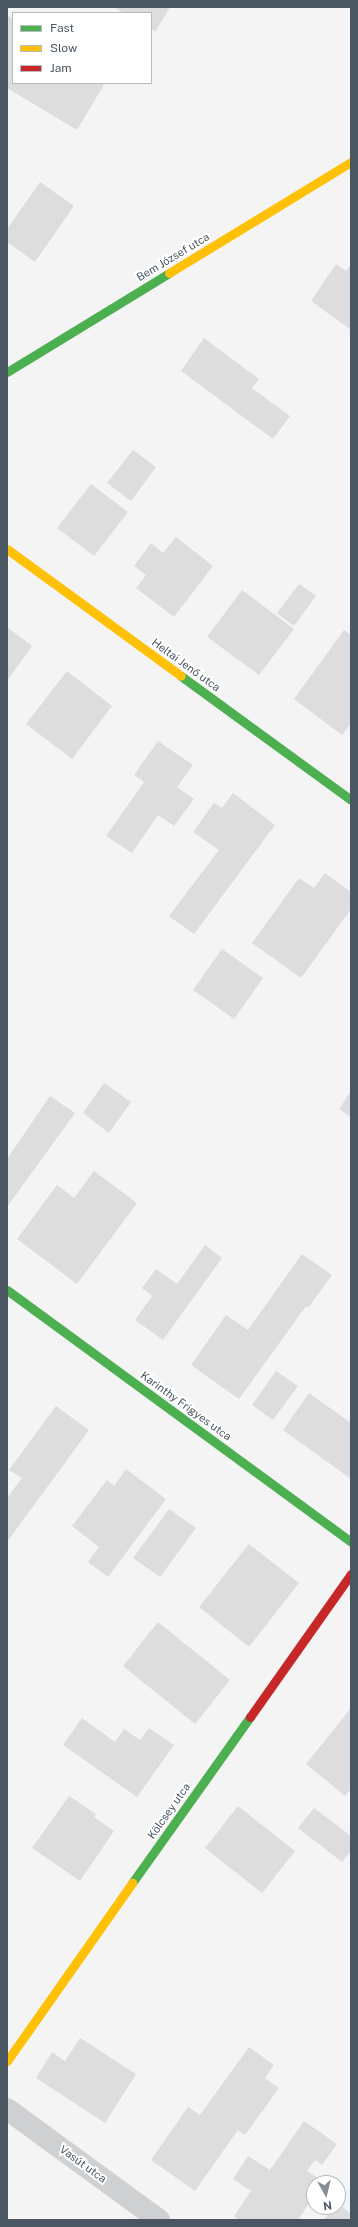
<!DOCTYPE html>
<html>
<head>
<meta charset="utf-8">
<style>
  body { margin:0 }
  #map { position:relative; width:358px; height:2227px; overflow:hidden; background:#f4f4f4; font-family:"Public Sans",sans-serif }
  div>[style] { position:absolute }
  .building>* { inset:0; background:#ddddde }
  .street>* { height:22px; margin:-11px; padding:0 11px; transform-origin:11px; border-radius:11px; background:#ced0d2 }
  .fast>* { height:9px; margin:-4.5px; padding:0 4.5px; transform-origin:4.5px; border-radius:4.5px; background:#4caf50 }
  .slow>* { height:9px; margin:-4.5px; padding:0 4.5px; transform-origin:4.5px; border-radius:4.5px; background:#ffc107 }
  .jam>* { height:9px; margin:-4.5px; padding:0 4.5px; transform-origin:4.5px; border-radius:4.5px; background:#c62828 }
  span { translate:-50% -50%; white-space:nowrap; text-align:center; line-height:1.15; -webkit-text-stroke:4px #fff; paint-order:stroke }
  .street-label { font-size:11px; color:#4a5661 }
  .frame { position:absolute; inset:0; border:8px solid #4a5661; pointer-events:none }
  .legend { position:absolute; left:12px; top:12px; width:140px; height:72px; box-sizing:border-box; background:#fff; border:1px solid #b7bbc0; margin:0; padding:5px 7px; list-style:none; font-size:12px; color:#4a5661 }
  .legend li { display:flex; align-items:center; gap:8px; height:20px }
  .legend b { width:20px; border:1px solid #b7bbc0 }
  .north { position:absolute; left:306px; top:2175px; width:40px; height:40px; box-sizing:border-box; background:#fff; border:1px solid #b7bbc0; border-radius:50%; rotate:172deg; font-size:11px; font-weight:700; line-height:16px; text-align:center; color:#4a5661 }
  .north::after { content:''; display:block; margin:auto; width:14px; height:18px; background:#868d94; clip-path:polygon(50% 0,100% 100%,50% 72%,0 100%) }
</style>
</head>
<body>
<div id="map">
  <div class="building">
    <div style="clip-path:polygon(113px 7px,170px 7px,155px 32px,151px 29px,151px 13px,124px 13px)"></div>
    <div style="clip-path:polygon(7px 15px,13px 19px,13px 83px,105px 83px,77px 130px,7px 88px)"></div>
    <div style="clip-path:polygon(40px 182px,74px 206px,35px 262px,7px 242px,7px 229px)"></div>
    <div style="clip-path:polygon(336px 264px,346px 271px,351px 264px,351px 330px,311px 301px)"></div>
    <div style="clip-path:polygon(204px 338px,259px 379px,252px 388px,290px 416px,273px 439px,181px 371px)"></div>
    <div style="clip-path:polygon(133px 450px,156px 467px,131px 501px,107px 483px)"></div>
    <div style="clip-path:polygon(91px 484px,128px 512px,94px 556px,57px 528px)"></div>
    <div style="clip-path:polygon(176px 537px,213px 566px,174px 617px,136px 588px,146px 575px,134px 566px,151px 543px,163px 553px)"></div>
    <div style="clip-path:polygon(299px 584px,316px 596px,294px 626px,277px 613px)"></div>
    <div style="clip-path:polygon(242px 590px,294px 629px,259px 675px,207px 637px)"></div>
    <div style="clip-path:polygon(7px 627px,32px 646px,7px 681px)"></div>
    <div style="clip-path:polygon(344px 630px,351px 635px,351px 723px,342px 735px,294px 699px)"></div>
    <div style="clip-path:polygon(67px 671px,112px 706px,72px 759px,26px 724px)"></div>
    <div style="clip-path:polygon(158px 741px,193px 765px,177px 787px,194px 799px,174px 826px,158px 815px,132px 853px,106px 836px,144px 782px,134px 775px)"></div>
    <div style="clip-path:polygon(233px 793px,275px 825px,194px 934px,169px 916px,219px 850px,193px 832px,214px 803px,222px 808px)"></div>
    <div style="clip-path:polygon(325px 873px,351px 892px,351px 909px,301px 978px,252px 943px,299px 878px,314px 888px)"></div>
    <div style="clip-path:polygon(222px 949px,263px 978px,234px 1019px,193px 990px)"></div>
    <div style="clip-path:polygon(104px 1083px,131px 1102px,109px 1133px,83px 1113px)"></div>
    <div style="clip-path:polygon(351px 1091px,351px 1117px,339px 1109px)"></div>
    <div style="clip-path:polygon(50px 1096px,75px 1113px,7px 1207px,7px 1159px)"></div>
    <div style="clip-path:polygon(94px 1171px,137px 1203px,77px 1284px,17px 1239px,57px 1185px,74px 1198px)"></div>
    <div style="clip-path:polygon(205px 1245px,222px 1258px,163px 1340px,135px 1320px,152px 1296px,142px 1288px,156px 1269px,177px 1284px)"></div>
    <div style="clip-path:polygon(302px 1254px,332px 1275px,308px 1308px,306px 1306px,239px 1399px,191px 1365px,226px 1315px,248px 1330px)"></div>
    <div style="clip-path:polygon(276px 1371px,298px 1386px,273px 1420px,252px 1405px)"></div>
    <div style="clip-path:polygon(309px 1393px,351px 1423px,351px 1479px,283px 1430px)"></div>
    <div style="clip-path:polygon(56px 1406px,89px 1430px,7px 1542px,7px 1498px,22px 1478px,9px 1470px)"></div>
    <div style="clip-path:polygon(126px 1469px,166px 1499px,108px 1577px,88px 1562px,99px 1547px,72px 1526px,107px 1480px,114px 1486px)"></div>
    <div style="clip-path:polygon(169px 1509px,196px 1528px,160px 1577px,133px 1558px)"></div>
    <div style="clip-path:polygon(249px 1544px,299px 1583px,249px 1647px,199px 1607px)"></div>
    <div style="clip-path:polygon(158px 1622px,230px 1680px,195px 1724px,123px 1666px)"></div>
    <div style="clip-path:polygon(351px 1708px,351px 1789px,345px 1796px,306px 1764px)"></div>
    <div style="clip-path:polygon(82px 1718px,115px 1742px,124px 1729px,140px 1740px,149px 1728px,174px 1745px,137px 1797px,63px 1745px)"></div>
    <div style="clip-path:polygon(69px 1796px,96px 1814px,94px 1817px,114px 1831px,80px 1881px,32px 1848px)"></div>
    <div style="clip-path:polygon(238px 1806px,295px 1851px,262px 1893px,205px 1848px)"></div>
    <div style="clip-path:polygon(314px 1808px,351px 1836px,351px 1851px,342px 1862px,298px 1828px)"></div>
    <div style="clip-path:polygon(80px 2038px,136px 2074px,105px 2123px,36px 2078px,52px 2052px,65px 2061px)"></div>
    <div style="clip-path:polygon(249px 2047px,274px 2065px,265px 2078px,279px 2088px,245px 2135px,238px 2130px,195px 2191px,151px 2160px,188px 2107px,200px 2115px)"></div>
    <div style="clip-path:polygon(304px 2121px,337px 2144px,322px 2165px,315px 2160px,307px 2171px,325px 2183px,314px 2183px,314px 2196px,298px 2220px,239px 2220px,234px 2216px,251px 2191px,233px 2179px,248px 2156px,270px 2170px)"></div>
    <div style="clip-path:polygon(338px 2203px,351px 2214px,351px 2220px,324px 2220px,334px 2207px,338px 2207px)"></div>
  </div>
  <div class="street">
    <div style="left:7px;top:2109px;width:188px;rotate:36.1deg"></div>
  </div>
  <div class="fast">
    <div style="left:7px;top:372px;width:190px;rotate:-31.4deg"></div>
    <div style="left:181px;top:676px;width:210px;rotate:36.1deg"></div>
    <div style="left:7px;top:1290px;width:426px;rotate:36.2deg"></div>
    <div style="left:132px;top:1883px;width:204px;rotate:-54.6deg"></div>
  </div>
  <div class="slow">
    <div style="left:169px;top:273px;width:213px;rotate:-31.4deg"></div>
    <div style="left:7px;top:549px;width:215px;rotate:36.1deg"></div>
    <div style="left:7px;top:2061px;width:218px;rotate:-54.9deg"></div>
  </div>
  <div class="jam">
    <div style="left:250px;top:1717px;width:175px;rotate:-54.8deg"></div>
  </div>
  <div class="street-label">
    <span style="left:173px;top:257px;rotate:-31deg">Bem József utca</span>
    <span style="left:186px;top:665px;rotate:36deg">Heltai Jenő utca</span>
    <span style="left:186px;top:1406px;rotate:36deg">Karinthy Frigyes utca</span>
    <span style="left:169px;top:1811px;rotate:-55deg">Kölcsey utca</span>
    <span style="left:83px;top:2164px;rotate:36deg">Vasút utca</span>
  </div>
  <div class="frame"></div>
  <ul class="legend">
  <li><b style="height:5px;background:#4caf50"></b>Fast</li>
  <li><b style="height:5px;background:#ffc107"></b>Slow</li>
  <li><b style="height:5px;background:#c62828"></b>Jam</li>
  </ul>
  <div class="north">N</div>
</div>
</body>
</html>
